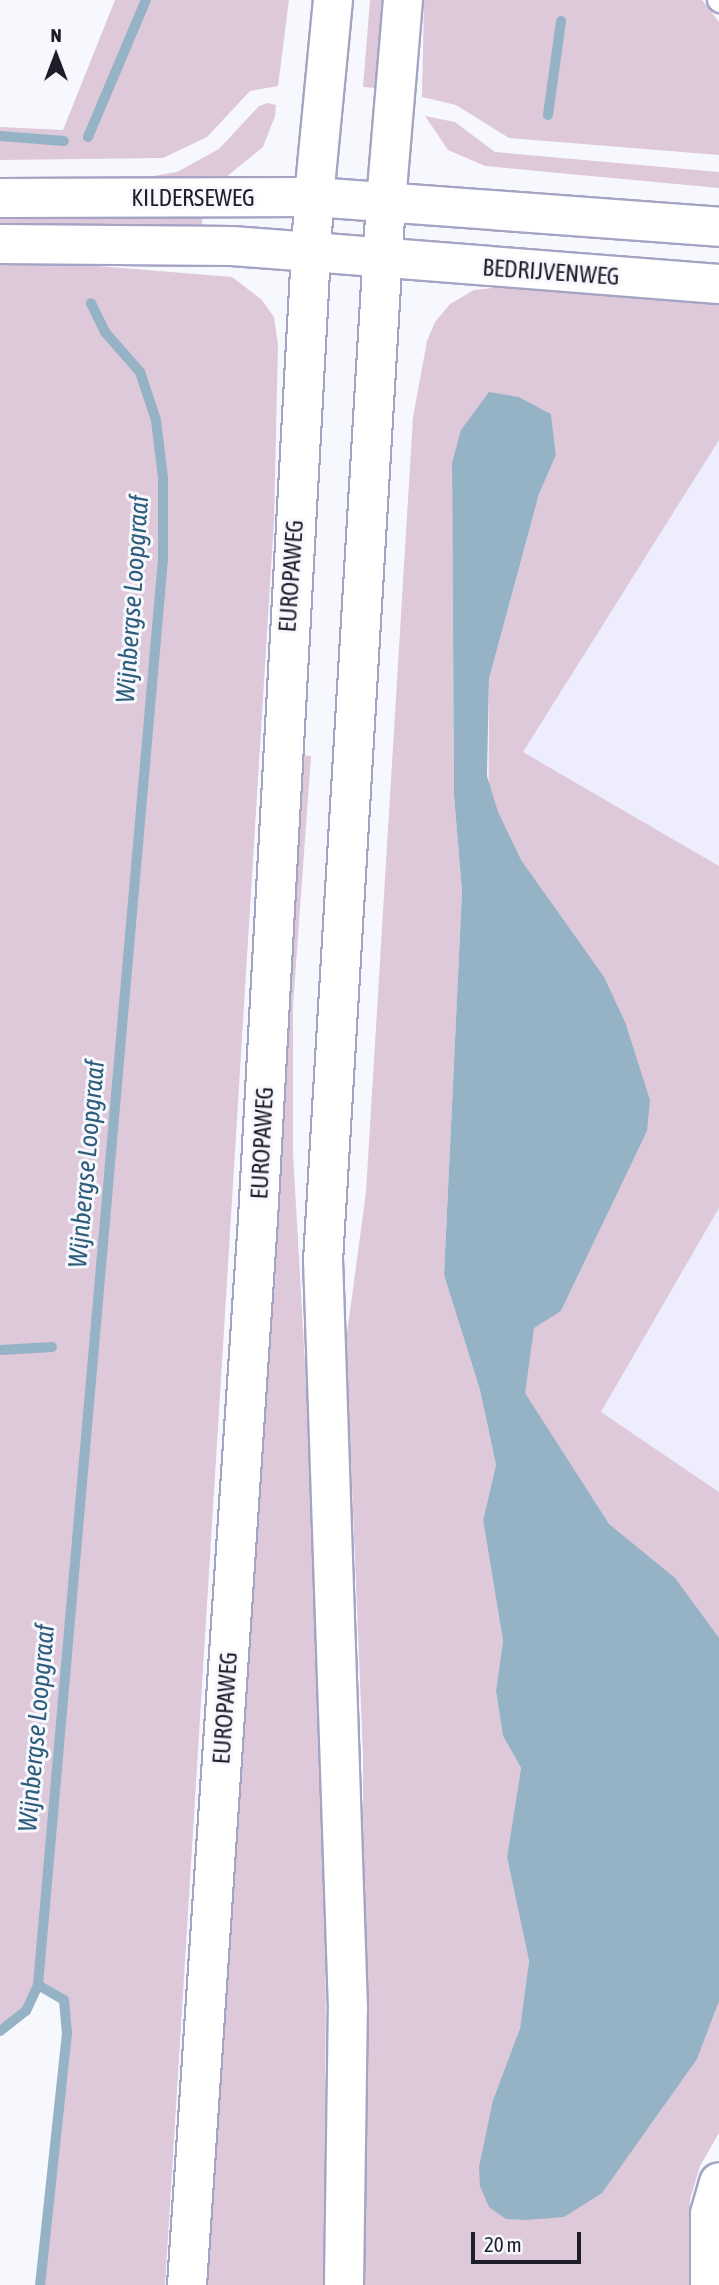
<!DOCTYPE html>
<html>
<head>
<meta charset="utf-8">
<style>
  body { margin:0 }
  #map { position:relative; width:719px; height:2285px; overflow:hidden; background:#f7f7fe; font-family:"Asap Condensed",sans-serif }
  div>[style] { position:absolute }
  .built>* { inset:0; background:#ededfe }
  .green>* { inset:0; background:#ddc9da }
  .water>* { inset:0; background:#96b2c5 }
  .stream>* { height:10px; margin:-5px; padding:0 5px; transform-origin:5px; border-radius:5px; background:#96b2c5 }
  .roads { filter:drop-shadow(2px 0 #a4a4c4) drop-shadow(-2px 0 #a4a4c4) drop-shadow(0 2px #a4a4c4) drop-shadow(0 -2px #a4a4c4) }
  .service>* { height:19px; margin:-9.5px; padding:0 9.5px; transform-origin:9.5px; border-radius:9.5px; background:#fff }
  .minor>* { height:38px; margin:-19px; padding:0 19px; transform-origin:19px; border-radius:19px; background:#fff }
  .tertiary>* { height:38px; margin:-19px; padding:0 19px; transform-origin:19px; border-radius:19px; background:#fff }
  .secondary>* { height:38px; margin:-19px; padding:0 19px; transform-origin:19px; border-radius:19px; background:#fff }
  .primary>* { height:38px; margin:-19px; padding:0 19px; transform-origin:19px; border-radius:19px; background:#fff }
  span { translate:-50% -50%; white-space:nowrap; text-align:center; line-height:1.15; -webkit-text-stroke:6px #f7f7fe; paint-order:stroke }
  .street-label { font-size:24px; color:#1e1e2b }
  .water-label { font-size:26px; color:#2d5d7b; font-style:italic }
  .north { position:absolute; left:21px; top:21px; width:70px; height:70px; -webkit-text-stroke:5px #f7f7fe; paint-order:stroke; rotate:0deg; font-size:19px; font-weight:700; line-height:28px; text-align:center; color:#1e1e2b }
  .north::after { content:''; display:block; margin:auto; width:24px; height:32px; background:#1e1e2b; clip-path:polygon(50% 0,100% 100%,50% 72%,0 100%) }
  .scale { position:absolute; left:471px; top:2232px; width:110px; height:32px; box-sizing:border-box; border:4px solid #1e1e2b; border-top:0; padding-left:9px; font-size:21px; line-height:24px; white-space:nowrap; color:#1e1e2b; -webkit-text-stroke:5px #f7f7fe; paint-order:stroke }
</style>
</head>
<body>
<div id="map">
  <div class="built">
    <div style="clip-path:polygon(719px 440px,719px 866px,523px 752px)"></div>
    <div style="clip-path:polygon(719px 1208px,719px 1492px,601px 1412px)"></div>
  </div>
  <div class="green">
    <div style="clip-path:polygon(115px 0,289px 0,278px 86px,250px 91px,207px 137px,163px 158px,0 160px,0 127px,63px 130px)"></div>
    <div style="clip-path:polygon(370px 0,384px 0,376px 88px,363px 87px)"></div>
    <div style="clip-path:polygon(424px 0,702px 0,719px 22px,719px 155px,509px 138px,456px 105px,422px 97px)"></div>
    <div style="clip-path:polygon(268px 103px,276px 105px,275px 116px,263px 147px,226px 177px,0 187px,0 178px,136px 179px,177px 172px,219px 149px,259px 106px)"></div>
    <div style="clip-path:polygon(425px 116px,455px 122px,495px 152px,719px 172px,719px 188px,485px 166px,448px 150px)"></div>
    <div style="clip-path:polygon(203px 208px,202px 225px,0 223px,0 209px)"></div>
    <div style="clip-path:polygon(0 265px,86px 265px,232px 277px,261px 299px,274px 317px,278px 345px,274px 520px,165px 2285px,40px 2285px,67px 2033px,64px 2000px,38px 1985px,26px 2011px,0 2031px)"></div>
    <div style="clip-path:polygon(518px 285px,719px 297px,719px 440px,523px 752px,719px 866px,719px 1208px,601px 1412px,719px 1492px,719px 1676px,575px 1528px,484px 1316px,561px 1311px,646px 1132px,488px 907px,489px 679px,539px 494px,556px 455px,551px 414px,519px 397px,452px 463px,454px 796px,462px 891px,444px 1275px,480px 1390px,496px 1465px,483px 1520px,503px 1641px,496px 1691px,503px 1736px,521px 1768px,507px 1857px,529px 1961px,520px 2028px,493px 2100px,719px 1984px,719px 2133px,700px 2166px,690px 2200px,690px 2285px,364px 2285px,363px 1755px,346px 1341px,366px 1192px,413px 417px,427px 341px,435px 322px,450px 304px,474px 290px)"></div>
    <div style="clip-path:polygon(300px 755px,311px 756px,293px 1006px,293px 1153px,319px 1609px,326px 1874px,325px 2285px,205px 2285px,249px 1567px,275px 1283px)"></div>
  </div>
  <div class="water">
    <div style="clip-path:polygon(489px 392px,519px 397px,551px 414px,556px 455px,539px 494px,489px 679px,487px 776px,498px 812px,521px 860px,604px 977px,625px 1022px,650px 1100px,647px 1131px,561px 1311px,534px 1328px,525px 1393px,609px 1524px,675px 1578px,719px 1638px,719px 2001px,697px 2059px,602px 2193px,564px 2217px,526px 2220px,506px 2219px,489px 2207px,480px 2186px,479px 2167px,493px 2100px,520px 2028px,529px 1961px,507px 1857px,521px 1768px,503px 1736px,496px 1691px,503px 1641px,483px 1520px,496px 1465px,480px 1390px,444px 1275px,462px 891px,454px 796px,452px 463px,461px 430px)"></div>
  </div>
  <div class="stream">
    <div style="left:548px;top:115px;width:95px;rotate:-82.1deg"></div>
    <div style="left:0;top:136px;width:64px;rotate:4.5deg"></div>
    <div style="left:88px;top:137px;width:149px;rotate:-67.1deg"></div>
    <div style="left:0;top:1350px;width:52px;rotate:-3.3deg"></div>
    <div style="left:38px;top:1985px;width:30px;rotate:30deg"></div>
    <div style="left:64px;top:2000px;width:33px;rotate:85deg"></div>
    <div style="left:67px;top:2033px;width:253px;rotate:96.1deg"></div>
    <div style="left:0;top:2031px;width:33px;rotate:-38deg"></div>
    <div style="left:26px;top:2011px;width:29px;rotate:-65deg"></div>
    <div style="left:38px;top:1985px;width:1431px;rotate:-84.99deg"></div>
    <div style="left:163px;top:559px;width:81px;rotate:-90deg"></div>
    <div style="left:163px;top:478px;width:58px;rotate:-96.9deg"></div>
    <div style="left:156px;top:420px;width:51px;rotate:-108.4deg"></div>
    <div style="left:140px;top:372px;width:53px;rotate:-131.2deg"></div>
    <div style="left:105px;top:332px;width:32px;rotate:-116deg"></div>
  </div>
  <div class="roads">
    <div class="service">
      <div style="left:717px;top:0;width:3px;rotate:45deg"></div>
    </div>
    <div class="minor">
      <div style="left:710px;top:2285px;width:71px;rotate:-90deg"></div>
      <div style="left:710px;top:2214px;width:33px;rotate:-74deg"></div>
    </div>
    <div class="tertiary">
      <div style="left:0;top:198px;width:314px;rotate:-0.2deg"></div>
      <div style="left:0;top:244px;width:232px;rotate:0.5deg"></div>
      <div style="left:232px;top:246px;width:80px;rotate:4.3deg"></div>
    </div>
    <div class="secondary">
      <div style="left:314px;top:197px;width:406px;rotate:4.2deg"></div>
      <div style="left:312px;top:252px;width:408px;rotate:4.5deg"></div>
    </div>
    <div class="primary">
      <div style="left:187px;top:2285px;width:1068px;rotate:-86.19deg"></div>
      <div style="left:258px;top:1219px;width:1024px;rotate:-86.86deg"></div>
      <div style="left:314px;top:197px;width:198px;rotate:-84.5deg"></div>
      <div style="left:344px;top:2285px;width:276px;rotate:-89.2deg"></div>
      <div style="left:348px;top:2009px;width:748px;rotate:-91.91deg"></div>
      <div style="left:323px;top:1261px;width:1061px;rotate:-86.6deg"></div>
      <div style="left:386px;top:202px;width:203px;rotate:-85.2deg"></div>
    </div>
  </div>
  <div class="street-label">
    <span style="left:193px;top:198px">KILDERSEWEG</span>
    <span style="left:551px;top:272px;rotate:4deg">BEDRIJVENWEG</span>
    <span style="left:291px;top:576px;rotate:-86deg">EUROPAWEG</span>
    <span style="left:262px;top:1143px;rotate:-87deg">EUROPAWEG</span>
    <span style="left:225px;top:1708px;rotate:-86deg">EUROPAWEG</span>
  </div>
  <div class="water-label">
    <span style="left:133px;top:599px;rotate:-86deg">Wijnbergse Loopgraaf</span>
    <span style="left:87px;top:1164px;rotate:-85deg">Wijnbergse Loopgraaf</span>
    <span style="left:37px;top:1728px;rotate:-85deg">Wijnbergse Loopgraaf</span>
  </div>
  <div class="north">N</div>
  <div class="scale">20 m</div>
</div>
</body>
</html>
